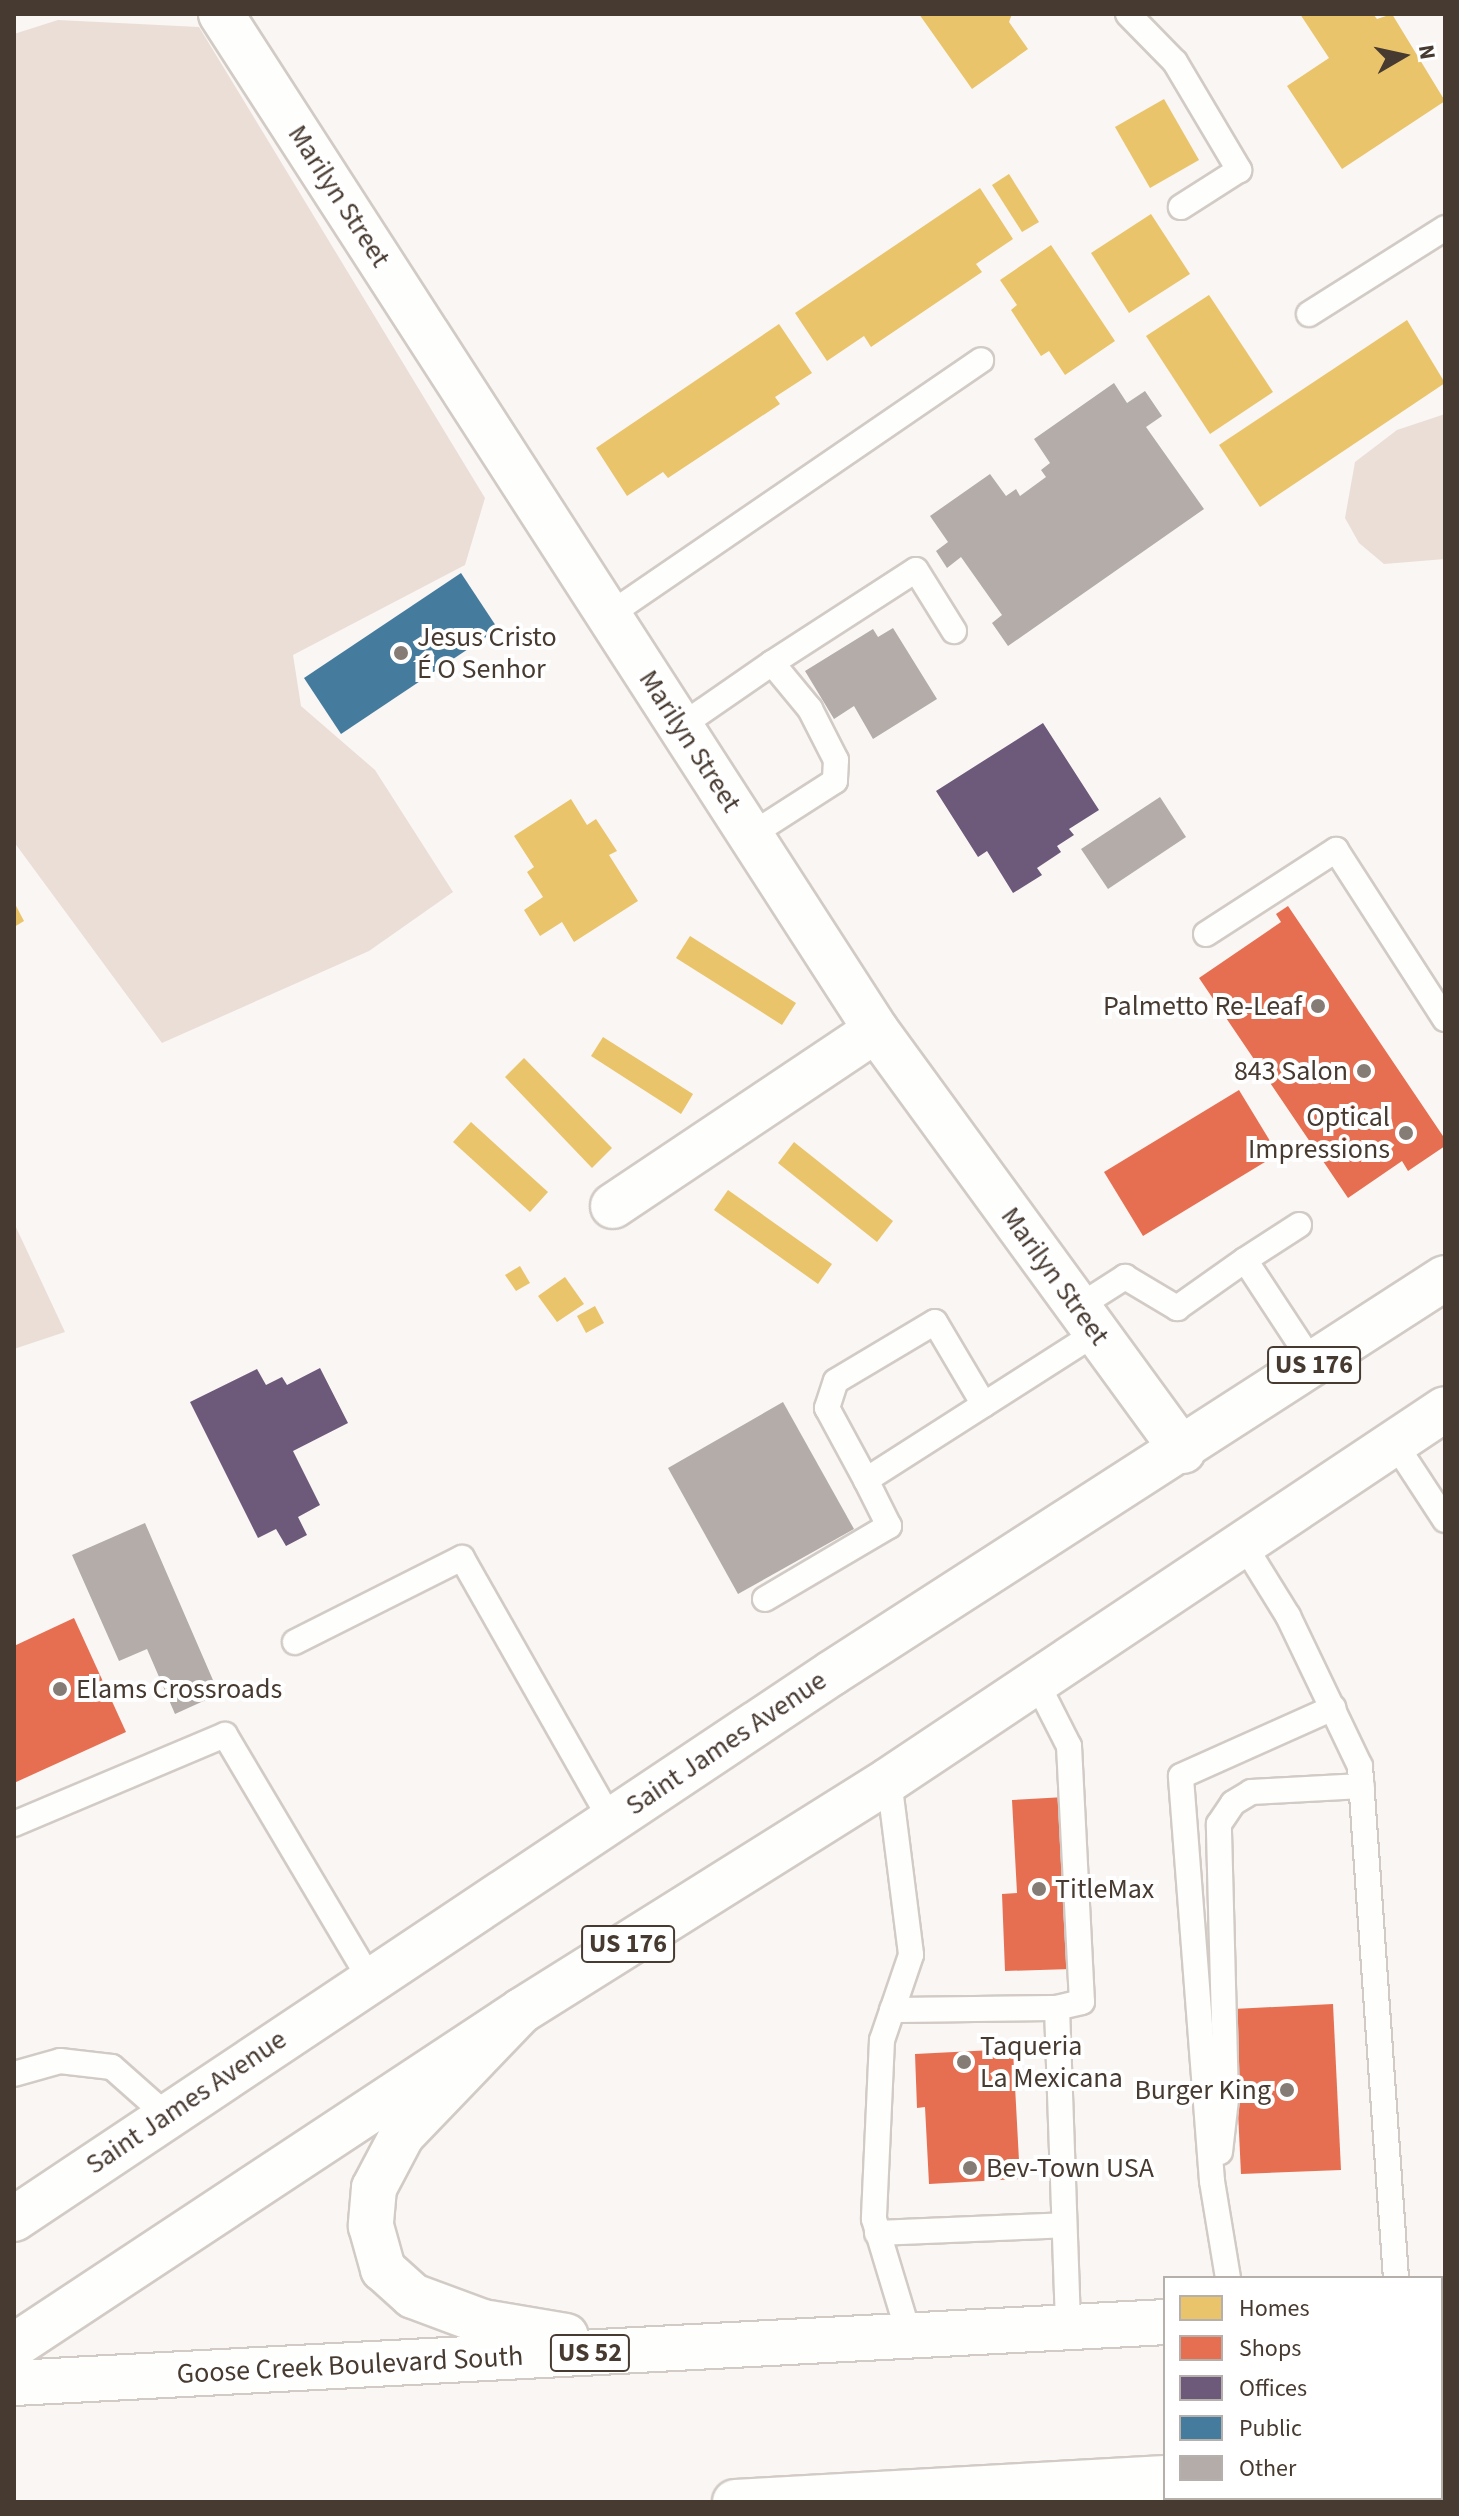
<!DOCTYPE html>
<html>
<head>
<meta charset="utf-8">
<style>
  body { margin:0 }
  #map { position:relative; width:1459px; height:2516px; overflow:hidden; background:#f9f6f4; font-family:"Source Sans 3",sans-serif }
  div>[style] { position:absolute }
  .green>* { inset:0; background:#ebded6 }
  .homes>* { inset:0; background:#e9c46a }
  .shops>* { inset:0; background:#e76f51 }
  .offices>* { inset:0; background:#6d597a }
  .public>* { inset:0; background:#457b9d }
  .building>* { inset:0; background:#b3aca8 }
  .roads { filter:drop-shadow(2px 0 #d2cbc5) drop-shadow(-2px 0 #d2cbc5) drop-shadow(0 2px #d2cbc5) drop-shadow(0 -2px #d2cbc5) }
  .lane>* { height:24px; margin:-12px; padding:0 12px; transform-origin:12px; border-radius:12px; background:#fefefd }
  .street>* { height:44px; margin:-22px; padding:0 22px; transform-origin:22px; border-radius:22px; background:#fefefd }
  .primary>* { height:44px; margin:-22px; padding:0 22px; transform-origin:22px; border-radius:22px; background:#fefefd }
  .highway>* { height:44px; margin:-22px; padding:0 22px; transform-origin:22px; border-radius:22px; background:#fefefd }
  .dots>* { width:22px; height:22px; translate:-50% -50%; box-sizing:border-box; border:4px solid #fff; border-radius:50% }
  span { translate:-50% -50%; white-space:nowrap; text-align:center; line-height:1.15; -webkit-text-stroke:8px #fff; paint-order:stroke }
  .shield-label span { padding:2px 6px; background:#fff; border:2px solid; border-radius:6px; -webkit-text-stroke-width:0 }
  .shield-label { font-size:26px; color:#473a30; font-weight:700 }
  .street-label { font-size:28px; color:#473a30 }
  .poi-label { font-size:28px; color:#473a30 }
  .left { translate:0 -50%; text-align:left }
  .right { translate:-100% -50%; text-align:right }
  .frame { position:absolute; inset:0; border:16px solid #473a30; pointer-events:none }
  .legend { position:absolute; left:1163px; top:2276px; width:280px; height:224px; box-sizing:border-box; background:#fff; border:2px solid #b5b0ac; margin:0; padding:10px 14px; list-style:none; font-size:24px; color:#473a30 }
  .legend li { display:flex; align-items:center; gap:16px; height:40px }
  .legend b { width:40px; border:2px solid #b5b0ac }
  .north { position:absolute; left:1363px; top:16px; width:80px; height:80px; -webkit-text-stroke:6px #fff; paint-order:stroke; rotate:81deg; font-size:22px; font-weight:700; line-height:32px; text-align:center; color:#473a30 }
  .north::after { content:''; display:block; margin:auto; width:28px; height:36px; background:#473a30; clip-path:polygon(50% 0,100% 100%,50% 72%,0 100%) }
</style>
</head>
<body>
<div id="map">
  <div class="green">
    <div style="clip-path:polygon(58px 20px,199px 27px,485px 498px,465px 565px,293px 655px,301px 706px,375px 770px,453px 892px,369px 951px,162px 1043px,14px 842px,14px 34px)"></div>
    <div style="clip-path:polygon(1445px 414px,1445px 559px,1384px 564px,1359px 543px,1345px 518px,1355px 462px,1397px 430px)"></div>
    <div style="clip-path:polygon(14px 1223px,65px 1332px,14px 1349px)"></div>
  </div>
  <div class="homes">
    <div style="clip-path:polygon(919px 14px,1012px 14px,1009px 22px,1028px 49px,972px 89px)"></div>
    <div style="clip-path:polygon(1300px 14px,1373px 14px,1377px 19px,1392px 14px,1445px 101px,1342px 169px,1287px 86px,1329px 58px)"></div>
    <div style="clip-path:polygon(1164px 99px,1199px 160px,1150px 188px,1115px 127px)"></div>
    <div style="clip-path:polygon(1009px 174px,1039px 222px,1022px 232px,992px 185px)"></div>
    <div style="clip-path:polygon(980px 188px,1013px 239px,976px 264px,982px 272px,871px 347px,864px 336px,827px 361px,795px 313px)"></div>
    <div style="clip-path:polygon(1151px 214px,1190px 274px,1129px 313px,1091px 253px)"></div>
    <div style="clip-path:polygon(1051px 245px,1115px 341px,1065px 375px,1049px 351px,1041px 356px,1011px 310px,1017px 305px,1000px 280px)"></div>
    <div style="clip-path:polygon(1209px 295px,1273px 392px,1210px 434px,1146px 336px)"></div>
    <div style="clip-path:polygon(1407px 320px,1445px 383px,1260px 507px,1219px 445px)"></div>
    <div style="clip-path:polygon(779px 324px,812px 373px,775px 397px,780px 404px,668px 478px,663px 472px,627px 496px,596px 448px)"></div>
    <div style="clip-path:polygon(571px 799px,587px 825px,596px 819px,617px 851px,609px 855px,638px 901px,574px 942px,562px 922px,540px 936px,524px 910px,543px 897px,527px 872px,534px 867px,514px 836px)"></div>
    <div style="clip-path:polygon(14px 902px,24px 921px,14px 927px)"></div>
    <div style="clip-path:polygon(690px 936px,796px 1003px,782px 1025px,676px 958px)"></div>
    <div style="clip-path:polygon(603px 1037px,693px 1094px,681px 1114px,591px 1056px)"></div>
    <div style="clip-path:polygon(524px 1058px,612px 1148px,592px 1168px,505px 1077px)"></div>
    <div style="clip-path:polygon(471px 1122px,548px 1192px,530px 1212px,453px 1142px)"></div>
    <div style="clip-path:polygon(794px 1142px,893px 1221px,877px 1242px,778px 1163px)"></div>
    <div style="clip-path:polygon(728px 1190px,832px 1264px,818px 1284px,714px 1210px)"></div>
    <div style="clip-path:polygon(520px 1266px,530px 1283px,516px 1291px,505px 1275px)"></div>
    <div style="clip-path:polygon(565px 1277px,584px 1304px,557px 1322px,538px 1296px)"></div>
    <div style="clip-path:polygon(595px 1306px,604px 1323px,586px 1333px,577px 1316px)"></div>
  </div>
  <div class="shops">
    <div style="clip-path:polygon(1288px 906px,1445px 1139px,1445px 1146px,1408px 1171px,1402px 1161px,1348px 1198px,1199px 978px,1281px 922px,1276px 914px)"></div>
    <div style="clip-path:polygon(1239px 1090px,1278px 1154px,1143px 1236px,1104px 1172px)"></div>
    <div style="clip-path:polygon(74px 1618px,126px 1732px,14px 1783px,14px 1646px)"></div>
    <div style="clip-path:polygon(1065px 1797px,1071px 1969px,1005px 1971px,1002px 1894px,1017px 1893px,1012px 1800px)"></div>
    <div style="clip-path:polygon(1333px 2004px,1341px 2170px,1241px 2174px,1233px 2009px)"></div>
    <div style="clip-path:polygon(1013px 2049px,1020px 2179px,929px 2184px,925px 2107px,917px 2108px,915px 2054px)"></div>
  </div>
  <div class="offices">
    <div style="clip-path:polygon(1043px 723px,1099px 810px,1069px 829px,1074px 835px,1057px 846px,1061px 852px,1037px 868px,1042px 875px,1013px 893px,987px 851px,978px 857px,936px 791px)"></div>
    <div style="clip-path:polygon(320px 1368px,348px 1423px,293px 1451px,320px 1505px,298px 1517px,307px 1535px,286px 1546px,276px 1529px,258px 1538px,190px 1402px,257px 1369px,266px 1385px,282px 1377px,287px 1385px)"></div>
  </div>
  <div class="public">
    <div style="clip-path:polygon(461px 573px,498px 629px,341px 734px,304px 678px)"></div>
  </div>
  <div class="building">
    <div style="clip-path:polygon(1114px 383px,1127px 403px,1145px 391px,1162px 416px,1146px 427px,1204px 509px,1008px 646px,992px 623px,1002px 615px,961px 557px,947px 568px,936px 551px,948px 542px,930px 516px,990px 474px,1006px 496px,1016px 489px,1020px 496px,1046px 477px,1041px 470px,1050px 463px,1034px 439px)"></div>
    <div style="clip-path:polygon(893px 628px,937px 699px,873px 739px,854px 706px,834px 719px,805px 671px,873px 629px,878px 637px)"></div>
    <div style="clip-path:polygon(1160px 797px,1186px 837px,1108px 889px,1081px 849px)"></div>
    <div style="clip-path:polygon(783px 1402px,854px 1529px,738px 1594px,668px 1468px)"></div>
    <div style="clip-path:polygon(145px 1523px,219px 1694px,175px 1714px,147px 1649px,119px 1661px,72px 1555px)"></div>
  </div>
  <div class="roads">
    <div class="lane">
      <div style="left:1128px;top:14px;width:67px;rotate:45.6deg"></div>
      <div style="left:1175px;top:62px;width:126px;rotate:59.3deg"></div>
      <div style="left:1239px;top:170px;width:69px;rotate:147.5deg"></div>
      <div style="left:1309px;top:314px;width:161px;rotate:-32.3deg"></div>
      <div style="left:609px;top:615px;width:451px;rotate:-34.4deg"></div>
      <div style="left:772px;top:663px;width:171px;rotate:-32.9deg"></div>
      <div style="left:916px;top:570px;width:72px;rotate:58.1deg"></div>
      <div style="left:681px;top:726px;width:111px;rotate:-34.7deg"></div>
      <div style="left:772px;top:663px;width:60px;rotate:50.4deg"></div>
      <div style="left:810px;top:709px;width:57px;rotate:63deg"></div>
      <div style="left:836px;top:760px;width:21px;rotate:93deg"></div>
      <div style="left:835px;top:781px;width:100px;rotate:147.3deg"></div>
      <div style="left:1206px;top:934px;width:155px;rotate:-32.9deg"></div>
      <div style="left:1336px;top:850px;width:201px;rotate:57.2deg"></div>
      <div style="left:1299px;top:1225px;width:64px;rotate:147.1deg"></div>
      <div style="left:1245px;top:1260px;width:126px;rotate:56.7deg"></div>
      <div style="left:1078px;top:1307px;width:56px;rotate:-32.6deg"></div>
      <div style="left:1125px;top:1277px;width:61px;rotate:30.8deg"></div>
      <div style="left:1177px;top:1308px;width:83px;rotate:-35.2deg"></div>
      <div style="left:1394px;top:1442px;width:93px;rotate:56.8deg"></div>
      <div style="left:866px;top:1480px;width:82px;rotate:-118.4deg"></div>
      <div style="left:827px;top:1408px;width:28px;rotate:-72deg"></div>
      <div style="left:836px;top:1381px;width:115px;rotate:-30.8deg"></div>
      <div style="left:935px;top:1322px;width:96px;rotate:59.4deg"></div>
      <div style="left:1244px;top:1545px;width:84px;rotate:58.2deg"></div>
      <div style="left:1288px;top:1616px;width:166px;rotate:64.4deg"></div>
      <div style="left:1360px;top:1766px;width:513px;rotate:85.98deg"></div>
      <div style="left:765px;top:1599px;width:144px;rotate:-30.5deg"></div>
      <div style="left:889px;top:1526px;width:51px;rotate:-116.6deg"></div>
      <div style="left:866px;top:1480px;width:274px;rotate:-32.6deg"></div>
      <div style="left:295px;top:1642px;width:187px;rotate:-26.7deg"></div>
      <div style="left:462px;top:1558px;width:301px;rotate:60.4deg"></div>
      <div style="left:1036px;top:1681px;width:73px;rotate:63.1deg"></div>
      <div style="left:1069px;top:1746px;width:256px;rotate:87.1deg"></div>
      <div style="left:1082px;top:2002px;width:26px;rotate:167deg"></div>
      <div style="left:889px;top:1780px;width:176px;rotate:82.8deg"></div>
      <div style="left:911px;top:1955px;width:90px;rotate:108.8deg"></div>
      <div style="left:882px;top:2040px;width:179px;rotate:92.6deg"></div>
      <div style="left:874px;top:2219px;width:121px;rotate:73.2deg"></div>
      <div style="left:14px;top:1824px;width:229px;rotate:-22.9deg"></div>
      <div style="left:225px;top:1735px;width:284px;rotate:59.3deg"></div>
      <div style="left:892px;top:2010px;width:165px;rotate:-0.7deg"></div>
      <div style="left:1057px;top:2008px;width:319px;rotate:88deg"></div>
      <div style="left:14px;top:2074px;width:48px;rotate:-15.8deg"></div>
      <div style="left:60px;top:2061px;width:52px;rotate:6.6deg"></div>
      <div style="left:112px;top:2067px;width:72px;rotate:41.6deg"></div>
      <div style="left:1220px;top:2152px;width:53px;rotate:-83.5deg"></div>
      <div style="left:1226px;top:2099px;width:275px;rotate:-91.5deg"></div>
      <div style="left:1219px;top:1824px;width:25px;rotate:-56deg"></div>
      <div style="left:1233px;top:1803px;width:21px;rotate:-31deg"></div>
      <div style="left:1251px;top:1792px;width:111px;rotate:-3.1deg"></div>
      <div style="left:877px;top:2233px;width:187px;rotate:-2.4deg"></div>
      <div style="left:1228px;top:2278px;width:98px;rotate:-99.4deg"></div>
      <div style="left:1212px;top:2181px;width:406px;rotate:-94.4deg"></div>
      <div style="left:1181px;top:1776px;width:167px;rotate:-24.1deg"></div>
    </div>
    <div class="street">
      <div style="left:221px;top:14px;width:1209px;rotate:57.19deg"></div>
      <div style="left:876px;top:1030px;width:521px;rotate:53.9deg"></div>
      <div style="left:613px;top:1206px;width:316px;rotate:-33.8deg"></div>
    </div>
    <div class="primary">
      <div style="left:14px;top:2219px;width:983px;rotate:-33.72deg"></div>
      <div style="left:832px;top:1673px;width:729px;rotate:-32.8deg"></div>
      <div style="left:14px;top:2346px;width:608px;rotate:-33.45deg"></div>
      <div style="left:521px;top:2011px;width:434px;rotate:-32.1deg"></div>
      <div style="left:889px;top:1780px;width:668px;rotate:-33.71deg"></div>
    </div>
    <div class="highway">
      <div style="left:521px;top:2011px;width:172px;rotate:133.8deg"></div>
      <div style="left:402px;top:2135px;width:60px;rotate:117.8deg"></div>
      <div style="left:374px;top:2188px;width:38px;rotate:95deg"></div>
      <div style="left:371px;top:2226px;width:45px;rotate:74.4deg"></div>
      <div style="left:383px;top:2269px;width:40px;rotate:42deg"></div>
      <div style="left:413px;top:2296px;width:75px;rotate:20.4deg"></div>
      <div style="left:483px;top:2322px;width:84px;rotate:9.6deg"></div>
      <div style="left:1441px;top:2306px;width:4px;rotate:-14deg"></div>
      <div style="left:14px;top:2383px;width:1153px;rotate:-3.03deg"></div>
      <div style="left:1441px;top:2459px;width:4px"></div>
      <div style="left:735px;top:2502px;width:431px;rotate:-3.2deg"></div>
    </div>
  </div>
  <div class="dots">
    <div style="left:401px;top:653px;background:#857c75"></div>
    <div style="left:1318px;top:1006px;background:#857c75"></div>
    <div style="left:1364px;top:1071px;background:#857c75"></div>
    <div style="left:1406px;top:1133px;background:#857c75"></div>
    <div style="left:60px;top:1689px;background:#857c75"></div>
    <div style="left:1039px;top:1889px;background:#857c75"></div>
    <div style="left:964px;top:2062px;background:#857c75"></div>
    <div style="left:1287px;top:2090px;background:#857c75"></div>
    <div style="left:970px;top:2168px;background:#857c75"></div>
  </div>
  <div class="shield-label">
    <span style="left:1314px;top:1365px">US 176</span>
    <span style="left:628px;top:1944px">US 176</span>
    <span style="left:590px;top:2353px">US 52</span>
  </div>
  <div class="street-label">
    <span style="left:339px;top:196px;rotate:57deg">Marilyn Street</span>
    <span style="left:690px;top:741px;rotate:57deg">Marilyn Street</span>
    <span style="left:1055px;top:1276px;rotate:54deg">Marilyn Street</span>
    <span style="left:726px;top:1743px;rotate:-34deg">Saint James Avenue</span>
    <span style="left:186px;top:2102px;rotate:-34deg">Saint James Avenue</span>
    <span style="left:350px;top:2365px;rotate:-3deg">Goose Creek Boulevard South</span>
  </div>
  <div class="poi-label">
    <span class="left" style="left:417px;top:653px">Jesus Cristo<br>É O Senhor</span>
    <span class="right" style="left:1302px;top:1006px">Palmetto Re-Leaf</span>
    <span class="right" style="left:1348px;top:1071px">843 Salon</span>
    <span class="right" style="left:1390px;top:1133px">Optical<br>Impressions</span>
    <span class="left" style="left:76px;top:1689px">Elams Crossroads</span>
    <span class="left" style="left:1055px;top:1889px">TitleMax</span>
    <span class="left" style="left:980px;top:2062px">Taqueria<br>La Mexicana</span>
    <span class="right" style="left:1271px;top:2090px">Burger King</span>
    <span class="left" style="left:986px;top:2168px">Bev-Town USA</span>
  </div>
  <div class="frame"></div>
  <ul class="legend">
  <li><b style="height:22px;background:#e9c46a"></b>Homes</li>
  <li><b style="height:22px;background:#e76f51"></b>Shops</li>
  <li><b style="height:22px;background:#6d597a"></b>Offices</li>
  <li><b style="height:22px;background:#457b9d"></b>Public</li>
  <li><b style="height:22px;background:#b3aca8"></b>Other</li>
  </ul>
  <div class="north">N</div>
</div>
</body>
</html>
